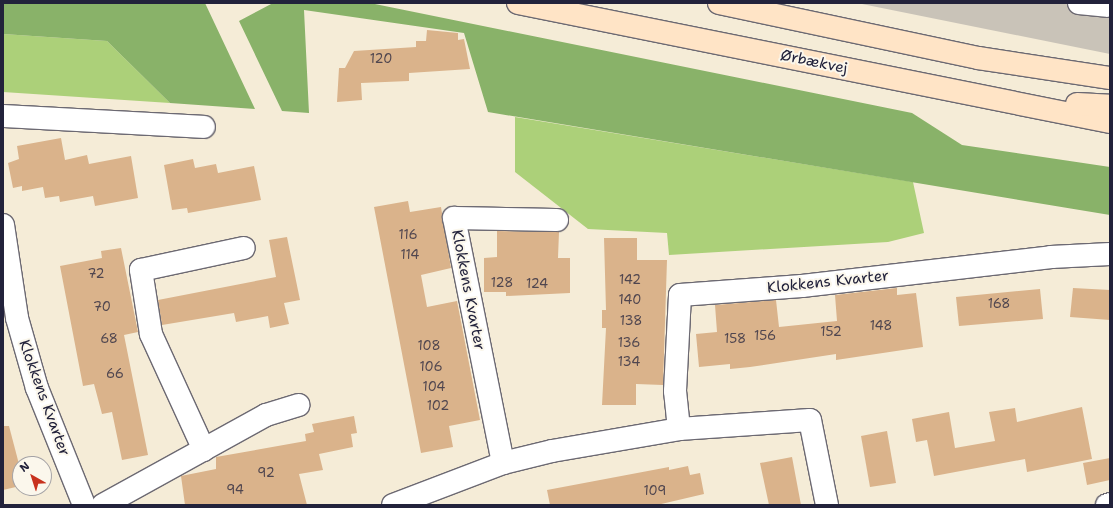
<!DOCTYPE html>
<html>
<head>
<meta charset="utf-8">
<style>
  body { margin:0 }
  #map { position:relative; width:1113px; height:508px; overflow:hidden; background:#f5ecd7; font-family:"Shantell Sans",sans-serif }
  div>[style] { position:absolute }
  .industrial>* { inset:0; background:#c9c3b8 }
  .green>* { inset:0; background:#acd079 }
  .forest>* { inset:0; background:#89b269 }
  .building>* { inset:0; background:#dab38b }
  .roads { filter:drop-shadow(1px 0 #6c6972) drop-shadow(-1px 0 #6c6972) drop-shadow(0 1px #6c6972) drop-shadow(0 -1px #6c6972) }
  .street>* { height:22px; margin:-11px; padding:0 11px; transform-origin:11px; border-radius:11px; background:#fff }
  .secondary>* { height:22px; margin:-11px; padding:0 11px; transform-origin:11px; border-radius:11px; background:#ffe4c6 }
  span { translate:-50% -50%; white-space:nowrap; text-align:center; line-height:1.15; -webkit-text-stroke:4px #fbf7ec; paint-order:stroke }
  .number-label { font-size:13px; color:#50464f }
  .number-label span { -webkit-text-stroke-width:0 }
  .street-label { font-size:15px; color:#22223b }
  .frame { position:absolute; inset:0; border:4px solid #22223b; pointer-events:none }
  .north { position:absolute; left:12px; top:456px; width:40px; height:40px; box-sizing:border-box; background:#fbf7ec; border:1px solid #a4a2a5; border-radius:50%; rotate:321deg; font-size:11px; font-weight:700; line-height:16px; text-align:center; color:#22223b }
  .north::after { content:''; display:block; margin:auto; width:14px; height:18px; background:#c8321e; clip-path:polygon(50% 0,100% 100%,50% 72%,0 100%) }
</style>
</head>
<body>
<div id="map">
  <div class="industrial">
    <div style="clip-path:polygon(857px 3px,1110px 3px,1110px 54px)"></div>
  </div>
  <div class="green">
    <div style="clip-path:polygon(3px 34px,107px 41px,170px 103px,3px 92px)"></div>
    <div style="clip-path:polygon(515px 117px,913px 182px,924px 233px,888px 242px,669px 255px,667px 233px,588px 229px,515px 172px)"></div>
  </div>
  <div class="forest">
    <div style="clip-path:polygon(3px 3px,205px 3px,255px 109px,170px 103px,107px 41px,3px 34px)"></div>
    <div style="clip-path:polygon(273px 3px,370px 3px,912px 113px,962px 145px,1110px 167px,1110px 215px,488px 112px,464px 33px,304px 10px,309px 113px,282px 111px,239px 21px)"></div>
  </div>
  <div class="building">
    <div style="clip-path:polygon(427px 30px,458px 33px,458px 40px,464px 39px,470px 69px,409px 73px,409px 81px,361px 83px,362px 100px,337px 102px,339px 68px,345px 68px,354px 51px,416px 47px,416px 41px,426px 41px)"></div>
    <div style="clip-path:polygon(61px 138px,65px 160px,87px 155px,89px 164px,131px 156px,138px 198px,95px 206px,93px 196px,60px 202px,59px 196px,45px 198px,43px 187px,22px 191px,22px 186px,13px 188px,8px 163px,19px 159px,17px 146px)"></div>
    <div style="clip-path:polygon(193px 159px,195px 168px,216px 164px,218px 173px,254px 166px,261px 200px,188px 213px,187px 208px,172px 210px,164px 165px)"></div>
    <div style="clip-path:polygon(408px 201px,410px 212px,441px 207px,451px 268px,421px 275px,427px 307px,457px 301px,480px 420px,449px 426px,453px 447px,421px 453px,374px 207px)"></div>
    <div style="clip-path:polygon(497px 231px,559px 232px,558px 258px,570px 258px,570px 293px,506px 296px,506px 292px,484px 292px,484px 258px,497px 257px)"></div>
    <div style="clip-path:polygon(287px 237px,300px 300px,284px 303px,289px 324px,270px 328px,268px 316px,236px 322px,234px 313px,162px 325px,158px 300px,276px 277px,269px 240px)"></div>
    <div style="clip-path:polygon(604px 238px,637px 238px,637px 260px,667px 260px,663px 385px,636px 384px,636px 405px,602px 405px,606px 328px,602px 328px,602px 310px,606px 310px)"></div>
    <div style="clip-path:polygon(121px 248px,138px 332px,124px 335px,148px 455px,122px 460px,112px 412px,102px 414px,94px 384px,83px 386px,60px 266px,102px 258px,101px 251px)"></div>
    <div style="clip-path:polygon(897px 288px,897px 295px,916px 293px,923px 347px,836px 360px,836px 354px,750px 367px,730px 369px,730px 364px,699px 367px,696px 334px,717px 332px,715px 305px,776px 300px,779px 327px,837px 321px,835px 295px)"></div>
    <div style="clip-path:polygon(1073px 288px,1110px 290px,1110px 320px,1070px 317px)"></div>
    <div style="clip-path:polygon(1040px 289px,1043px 319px,959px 326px,956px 297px)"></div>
    <div style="clip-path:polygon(1082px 407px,1092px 459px,1027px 472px,1025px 459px,934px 476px,927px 440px,916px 442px,912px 419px,949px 412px,955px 448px,995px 441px,989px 412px,1015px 408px,1017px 422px)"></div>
    <div style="clip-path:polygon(354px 416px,357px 433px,351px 434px,353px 447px,319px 454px,323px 470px,299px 474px,307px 505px,185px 505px,181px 476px,216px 469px,216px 457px,306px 441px,305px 434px,314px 432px,312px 424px)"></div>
    <div style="clip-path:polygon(3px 426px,9px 426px,20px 468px,20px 486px,3px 490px)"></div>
    <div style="clip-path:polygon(887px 431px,896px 483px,870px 487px,861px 436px)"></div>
    <div style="clip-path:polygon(792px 457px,801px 505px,769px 505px,760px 463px)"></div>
    <div style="clip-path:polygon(1110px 458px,1110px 480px,1087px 485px,1083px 463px)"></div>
    <div style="clip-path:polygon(688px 466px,690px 475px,700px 473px,704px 494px,657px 505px,550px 505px,547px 490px,669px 467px,669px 470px)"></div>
  </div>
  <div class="roads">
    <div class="street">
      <div style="left:1079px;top:3px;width:28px;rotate:6deg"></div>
      <div style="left:3px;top:116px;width:201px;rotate:3.1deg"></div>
      <div style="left:3px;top:225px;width:94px;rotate:81.4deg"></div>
      <div style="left:17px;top:318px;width:73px;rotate:74.1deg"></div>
      <div style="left:37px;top:388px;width:126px;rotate:68.1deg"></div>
      <div style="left:679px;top:429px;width:38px;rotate:-96deg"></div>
      <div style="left:675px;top:391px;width:96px;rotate:-87deg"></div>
      <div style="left:680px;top:295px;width:122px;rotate:-4.2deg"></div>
      <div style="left:802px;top:286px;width:251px;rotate:-6.6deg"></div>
      <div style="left:1051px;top:257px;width:59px;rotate:-2.9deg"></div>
      <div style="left:204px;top:450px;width:128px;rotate:-114.6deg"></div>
      <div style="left:151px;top:334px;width:65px;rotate:-98.9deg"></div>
      <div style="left:141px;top:270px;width:105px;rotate:-12.1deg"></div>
      <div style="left:503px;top:463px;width:250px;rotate:-101.3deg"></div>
      <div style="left:454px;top:218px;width:103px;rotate:1.1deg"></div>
      <div style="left:103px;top:505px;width:186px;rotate:-28.9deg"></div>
      <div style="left:266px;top:415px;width:34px;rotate:-17deg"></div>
      <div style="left:393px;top:505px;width:118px;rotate:-20.9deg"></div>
      <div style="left:503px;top:463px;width:50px;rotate:-13.8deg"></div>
      <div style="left:552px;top:451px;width:129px;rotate:-9.8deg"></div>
      <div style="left:679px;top:429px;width:131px;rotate:-3.9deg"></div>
      <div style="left:810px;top:420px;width:87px;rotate:78.7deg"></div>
      <div style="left:1107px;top:505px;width:3px;rotate:-18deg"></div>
    </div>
    <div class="secondary">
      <div style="left:518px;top:3px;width:604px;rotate:11.37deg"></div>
      <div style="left:719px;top:3px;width:265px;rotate:12deg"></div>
      <div style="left:978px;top:58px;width:134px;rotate:8.6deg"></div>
      <div style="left:1077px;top:104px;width:33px;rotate:3deg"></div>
    </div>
  </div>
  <div class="number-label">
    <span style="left:381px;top:59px">120</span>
    <span style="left:408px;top:235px">116</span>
    <span style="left:410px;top:255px">114</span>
    <span style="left:96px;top:274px">72</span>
    <span style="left:630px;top:280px">142</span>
    <span style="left:502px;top:283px">128</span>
    <span style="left:537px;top:284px">124</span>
    <span style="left:630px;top:300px">140</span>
    <span style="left:999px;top:304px">168</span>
    <span style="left:102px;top:307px">70</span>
    <span style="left:631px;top:321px">138</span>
    <span style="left:881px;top:326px">148</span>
    <span style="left:831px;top:332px">152</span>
    <span style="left:765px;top:336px">156</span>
    <span style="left:109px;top:339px">68</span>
    <span style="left:735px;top:339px">158</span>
    <span style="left:629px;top:343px">136</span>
    <span style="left:429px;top:346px">108</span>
    <span style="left:629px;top:362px">134</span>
    <span style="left:431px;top:367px">106</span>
    <span style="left:115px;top:374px">66</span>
    <span style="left:434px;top:387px">104</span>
    <span style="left:438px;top:406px">102</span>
    <span style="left:266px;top:473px">92</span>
    <span style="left:235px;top:490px">94</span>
    <span style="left:655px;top:491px">109</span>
  </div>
  <div class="street-label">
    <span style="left:814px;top:62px;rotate:12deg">Ørbækvej</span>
    <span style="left:828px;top:282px;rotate:-6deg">Klokkens Kvarter</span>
    <span style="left:468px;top:290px;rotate:79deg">Klokkens Kvarter</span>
    <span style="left:44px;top:398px;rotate:70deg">Klokkens Kvarter</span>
  </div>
  <div class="frame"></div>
  <div class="north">N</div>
</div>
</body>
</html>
